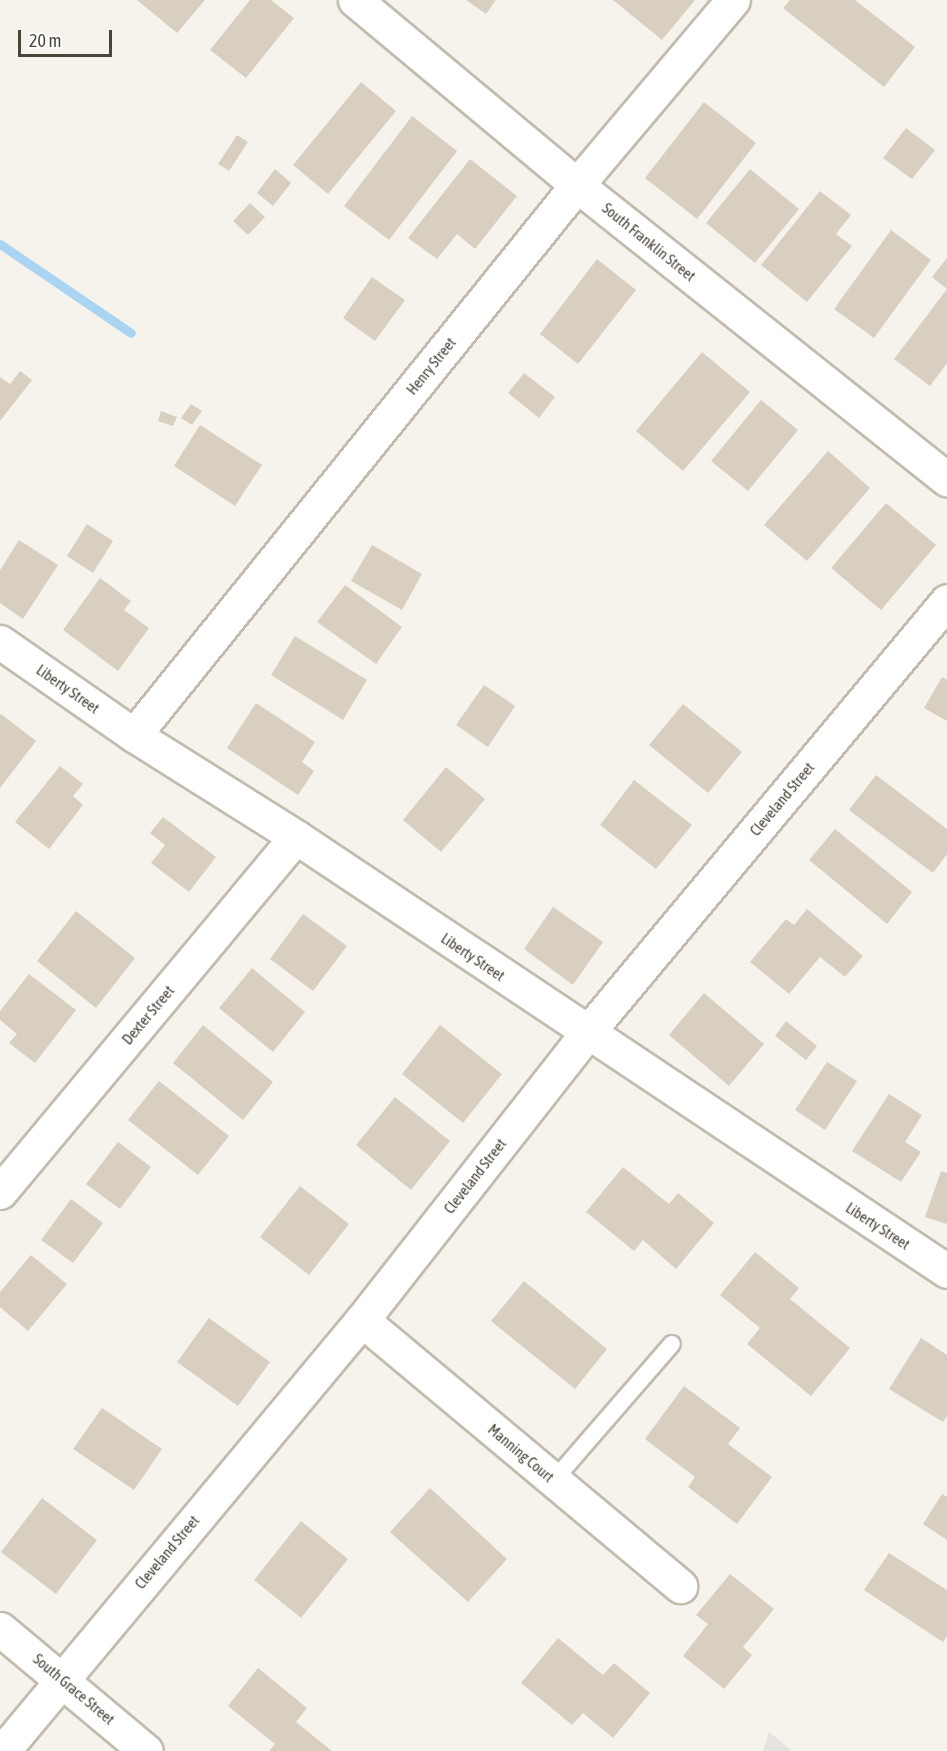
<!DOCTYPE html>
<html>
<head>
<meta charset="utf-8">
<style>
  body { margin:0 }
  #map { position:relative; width:947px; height:1751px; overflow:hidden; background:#f6f3ec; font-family:"Asap Condensed",sans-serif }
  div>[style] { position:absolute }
  .parking>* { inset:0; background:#e5e3e0 }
  .stream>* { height:9px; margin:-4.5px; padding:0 4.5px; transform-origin:4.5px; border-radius:4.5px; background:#a9d4f2 }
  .building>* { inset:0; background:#d8cfc1 }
  .roads { filter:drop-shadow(2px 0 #c2bbae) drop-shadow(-2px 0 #c2bbae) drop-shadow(0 2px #c2bbae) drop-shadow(0 -2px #c2bbae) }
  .service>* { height:16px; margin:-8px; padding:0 8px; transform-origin:8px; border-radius:8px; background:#fff }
  .minor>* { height:33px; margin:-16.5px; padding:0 16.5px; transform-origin:16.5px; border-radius:16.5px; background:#fff }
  span { translate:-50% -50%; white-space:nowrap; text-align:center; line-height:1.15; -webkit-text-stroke:5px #fff; paint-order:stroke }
  .street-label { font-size:15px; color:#4b4439 }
  .scale { position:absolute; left:18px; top:30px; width:94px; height:27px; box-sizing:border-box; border:3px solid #4b4439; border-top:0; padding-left:8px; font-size:18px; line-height:21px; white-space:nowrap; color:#4b4439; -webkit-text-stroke:4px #fff; paint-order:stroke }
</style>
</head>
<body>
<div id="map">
  <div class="parking">
    <div style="clip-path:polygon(769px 1732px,792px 1751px,763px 1751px)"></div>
  </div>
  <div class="stream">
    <div style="left:0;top:244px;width:158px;rotate:34.2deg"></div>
  </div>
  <div class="building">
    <div style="clip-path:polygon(137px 0,205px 0,177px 33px)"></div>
    <div style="clip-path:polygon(250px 0,271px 0,294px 18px,246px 78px,210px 50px)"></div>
    <div style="clip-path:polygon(466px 0,496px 0,486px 14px)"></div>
    <div style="clip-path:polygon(613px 0,695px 0,662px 40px)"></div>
    <div style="clip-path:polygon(790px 0,855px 0,915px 47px,884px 87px,783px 8px)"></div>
    <div style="clip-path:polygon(361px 82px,396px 111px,328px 194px,293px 165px)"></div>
    <div style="clip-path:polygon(704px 102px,756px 143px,697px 219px,645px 178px)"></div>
    <div style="clip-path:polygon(412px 116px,457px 151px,389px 240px,344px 206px)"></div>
    <div style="clip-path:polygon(906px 128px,935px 150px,912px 179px,883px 158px)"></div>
    <div style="clip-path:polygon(237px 135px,248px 142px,229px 171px,218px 164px)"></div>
    <div style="clip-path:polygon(470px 159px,517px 196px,475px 249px,457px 234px,437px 259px,408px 238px)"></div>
    <div style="clip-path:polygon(275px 169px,291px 183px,273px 206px,257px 193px)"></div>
    <div style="clip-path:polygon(750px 169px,799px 209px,755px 263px,706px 223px)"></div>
    <div style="clip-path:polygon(820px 191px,851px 215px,836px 234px,852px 246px,807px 302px,761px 265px)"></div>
    <div style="clip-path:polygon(250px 203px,265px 217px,248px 235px,233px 221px)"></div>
    <div style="clip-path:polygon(891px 230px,931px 260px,874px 338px,834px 309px)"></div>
    <div style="clip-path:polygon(947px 258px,947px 363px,930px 386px,894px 359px,947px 289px,932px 277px)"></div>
    <div style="clip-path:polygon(597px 259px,636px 290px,578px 364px,540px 334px)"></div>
    <div style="clip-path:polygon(372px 277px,405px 300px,375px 341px,343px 318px)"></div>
    <div style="clip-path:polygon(702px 352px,750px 392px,683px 471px,636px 431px)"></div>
    <div style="clip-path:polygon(20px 371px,32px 380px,0 421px,0 377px,10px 384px)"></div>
    <div style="clip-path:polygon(524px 373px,555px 397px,539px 418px,508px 393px)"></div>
    <div style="clip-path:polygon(761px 400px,798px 430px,748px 491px,711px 461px)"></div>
    <div style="clip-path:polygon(191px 404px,202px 411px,192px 425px,181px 418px)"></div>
    <div style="clip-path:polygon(161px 411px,177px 417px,173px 426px,158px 421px)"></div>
    <div style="clip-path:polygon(200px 425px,262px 465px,235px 506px,174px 466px)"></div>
    <div style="clip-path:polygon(828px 451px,870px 488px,807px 561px,764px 525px)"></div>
    <div style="clip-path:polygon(886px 503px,936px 545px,881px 610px,831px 568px)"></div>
    <div style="clip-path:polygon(87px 524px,113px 541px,93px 573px,67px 556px)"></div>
    <div style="clip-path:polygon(19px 540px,58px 565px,23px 619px,0 603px,0 570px)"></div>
    <div style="clip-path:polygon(372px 545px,422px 574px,402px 610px,351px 581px)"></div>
    <div style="clip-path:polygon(100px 578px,131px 601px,124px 610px,149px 628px,118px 671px,63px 630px)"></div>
    <div style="clip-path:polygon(345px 585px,402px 627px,376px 664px,317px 622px)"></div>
    <div style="clip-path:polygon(295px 636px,367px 680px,343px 720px,271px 675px)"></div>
    <div style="clip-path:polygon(942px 677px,947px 680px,947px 721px,924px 708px)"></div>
    <div style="clip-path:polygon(484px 685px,515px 706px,488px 747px,456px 725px)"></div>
    <div style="clip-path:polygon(256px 703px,315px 742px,302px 762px,314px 771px,298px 795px,227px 748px)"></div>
    <div style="clip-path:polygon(683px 704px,742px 752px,708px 793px,649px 745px)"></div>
    <div style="clip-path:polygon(1px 714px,36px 741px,0 788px,0 715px)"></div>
    <div style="clip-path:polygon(60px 766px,83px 784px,73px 796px,83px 805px,49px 849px,15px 822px)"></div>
    <div style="clip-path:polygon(446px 767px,485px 799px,441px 852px,403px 820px)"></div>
    <div style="clip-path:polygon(876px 775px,947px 829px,947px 854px,933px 873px,849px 810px)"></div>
    <div style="clip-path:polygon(634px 780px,692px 825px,656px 869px,600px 825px)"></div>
    <div style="clip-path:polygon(163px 817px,216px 857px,189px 892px,151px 863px,165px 845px,150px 833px)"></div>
    <div style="clip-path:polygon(835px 829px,912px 892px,887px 924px,809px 860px)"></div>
    <div style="clip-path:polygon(553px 907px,603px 942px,573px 985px,524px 949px)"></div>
    <div style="clip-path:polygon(807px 909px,863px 956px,845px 977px,820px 957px,789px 994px,750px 962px,786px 919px,794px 925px)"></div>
    <div style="clip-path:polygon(76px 911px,135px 958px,96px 1008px,37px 961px)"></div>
    <div style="clip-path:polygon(303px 914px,347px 946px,313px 991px,270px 959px)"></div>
    <div style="clip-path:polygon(252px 968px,305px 1012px,273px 1052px,219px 1008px)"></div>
    <div style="clip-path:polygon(29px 974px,76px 1010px,35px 1063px,9px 1043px,17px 1034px,0 1020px,0 1011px)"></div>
    <div style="clip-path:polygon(704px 993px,764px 1044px,729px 1086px,669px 1035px)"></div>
    <div style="clip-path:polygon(786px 1021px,817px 1046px,806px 1060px,775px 1036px)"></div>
    <div style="clip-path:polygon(203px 1025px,273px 1082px,243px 1120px,173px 1063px)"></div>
    <div style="clip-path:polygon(440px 1025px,502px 1074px,463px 1123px,402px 1074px)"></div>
    <div style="clip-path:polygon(827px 1062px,857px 1081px,825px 1130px,795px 1110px)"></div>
    <div style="clip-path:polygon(159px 1081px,229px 1136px,198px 1175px,128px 1120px)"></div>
    <div style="clip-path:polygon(889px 1094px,922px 1115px,905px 1142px,921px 1152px,901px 1182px,852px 1151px)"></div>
    <div style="clip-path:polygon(395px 1097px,450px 1141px,411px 1190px,356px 1145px)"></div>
    <div style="clip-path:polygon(118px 1142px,151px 1167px,120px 1209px,86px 1184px)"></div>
    <div style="clip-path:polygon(623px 1167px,669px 1204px,678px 1193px,714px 1223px,676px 1269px,643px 1240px,634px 1251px,586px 1212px)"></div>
    <div style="clip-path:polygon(941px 1171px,947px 1173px,947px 1224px,925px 1217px)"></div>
    <div style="clip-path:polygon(300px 1186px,349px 1224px,309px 1275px,260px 1237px)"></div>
    <div style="clip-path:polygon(71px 1199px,103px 1223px,73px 1263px,41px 1240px)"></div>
    <div style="clip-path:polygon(755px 1252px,799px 1288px,790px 1299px,850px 1348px,811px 1396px,747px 1344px,760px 1328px,720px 1295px)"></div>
    <div style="clip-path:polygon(31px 1255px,67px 1284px,28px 1331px,0 1307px,0 1292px)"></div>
    <div style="clip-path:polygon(524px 1281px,607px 1349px,575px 1389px,491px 1321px)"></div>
    <div style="clip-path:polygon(209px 1318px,270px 1362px,238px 1406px,177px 1362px)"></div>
    <div style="clip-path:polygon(921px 1338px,947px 1355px,947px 1416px,943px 1422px,889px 1389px)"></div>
    <div style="clip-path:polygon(684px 1386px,740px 1428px,728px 1444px,772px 1477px,737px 1524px,688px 1487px,695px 1477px,645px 1439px)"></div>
    <div style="clip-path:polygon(102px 1408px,162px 1449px,134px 1490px,73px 1449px)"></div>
    <div style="clip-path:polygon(430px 1488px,507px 1559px,468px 1602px,390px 1532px)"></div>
    <div style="clip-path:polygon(942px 1494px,947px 1497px,947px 1540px,923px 1524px)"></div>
    <div style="clip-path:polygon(42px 1498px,97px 1540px,56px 1594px,1px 1552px)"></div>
    <div style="clip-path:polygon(301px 1521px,348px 1559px,301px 1618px,254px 1580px)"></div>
    <div style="clip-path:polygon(889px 1553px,947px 1590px,947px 1636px,943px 1642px,864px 1590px)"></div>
    <div style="clip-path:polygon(730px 1574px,774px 1609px,743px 1647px,752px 1655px,724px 1689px,683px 1656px,708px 1624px,696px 1615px)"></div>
    <div style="clip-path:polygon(558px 1638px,603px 1675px,614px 1663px,650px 1693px,613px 1738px,583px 1713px,572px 1725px,521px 1683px)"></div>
    <div style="clip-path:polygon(258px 1668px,307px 1708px,296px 1722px,332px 1751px,269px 1751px,275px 1744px,228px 1706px)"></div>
  </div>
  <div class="roads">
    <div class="service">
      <div style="left:554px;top:1480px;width:180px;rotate:-49.1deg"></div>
    </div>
    <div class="minor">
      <div style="left:355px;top:0;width:289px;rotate:39.8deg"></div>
      <div style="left:577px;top:185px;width:473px;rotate:38.5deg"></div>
      <div style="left:0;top:642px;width:163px;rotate:34.8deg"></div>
      <div style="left:134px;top:735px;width:191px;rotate:32.2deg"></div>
      <div style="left:296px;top:837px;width:782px;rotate:33.69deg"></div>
      <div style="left:134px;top:735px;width:706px;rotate:-51.15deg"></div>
      <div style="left:577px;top:185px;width:242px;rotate:-49.9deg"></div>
      <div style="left:0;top:1192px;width:462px;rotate:-50.2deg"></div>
      <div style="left:362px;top:1320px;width:415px;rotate:39.9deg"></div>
      <div style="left:0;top:1629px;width:190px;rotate:39.9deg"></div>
      <div style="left:3px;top:1751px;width:561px;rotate:-50.21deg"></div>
      <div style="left:362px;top:1320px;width:365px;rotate:-51.9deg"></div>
      <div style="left:587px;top:1033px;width:562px;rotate:-50.19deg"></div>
    </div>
  </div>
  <div class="street-label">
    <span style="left:649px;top:242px;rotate:39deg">South Franklin Street</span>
    <span style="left:431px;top:366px;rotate:-51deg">Henry Street</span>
    <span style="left:68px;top:689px;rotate:35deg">Liberty Street</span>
    <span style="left:782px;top:799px;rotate:-50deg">Cleveland Street</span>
    <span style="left:473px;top:957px;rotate:34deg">Liberty Street</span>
    <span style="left:148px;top:1015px;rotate:-50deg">Dexter Street</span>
    <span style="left:475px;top:1176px;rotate:-52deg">Cleveland Street</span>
    <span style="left:878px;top:1226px;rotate:33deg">Liberty Street</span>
    <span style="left:521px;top:1453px;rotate:40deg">Manning Court</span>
    <span style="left:167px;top:1552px;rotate:-50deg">Cleveland Street</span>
    <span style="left:74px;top:1689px;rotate:40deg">South Grace Street</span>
  </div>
  <div class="scale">20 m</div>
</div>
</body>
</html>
